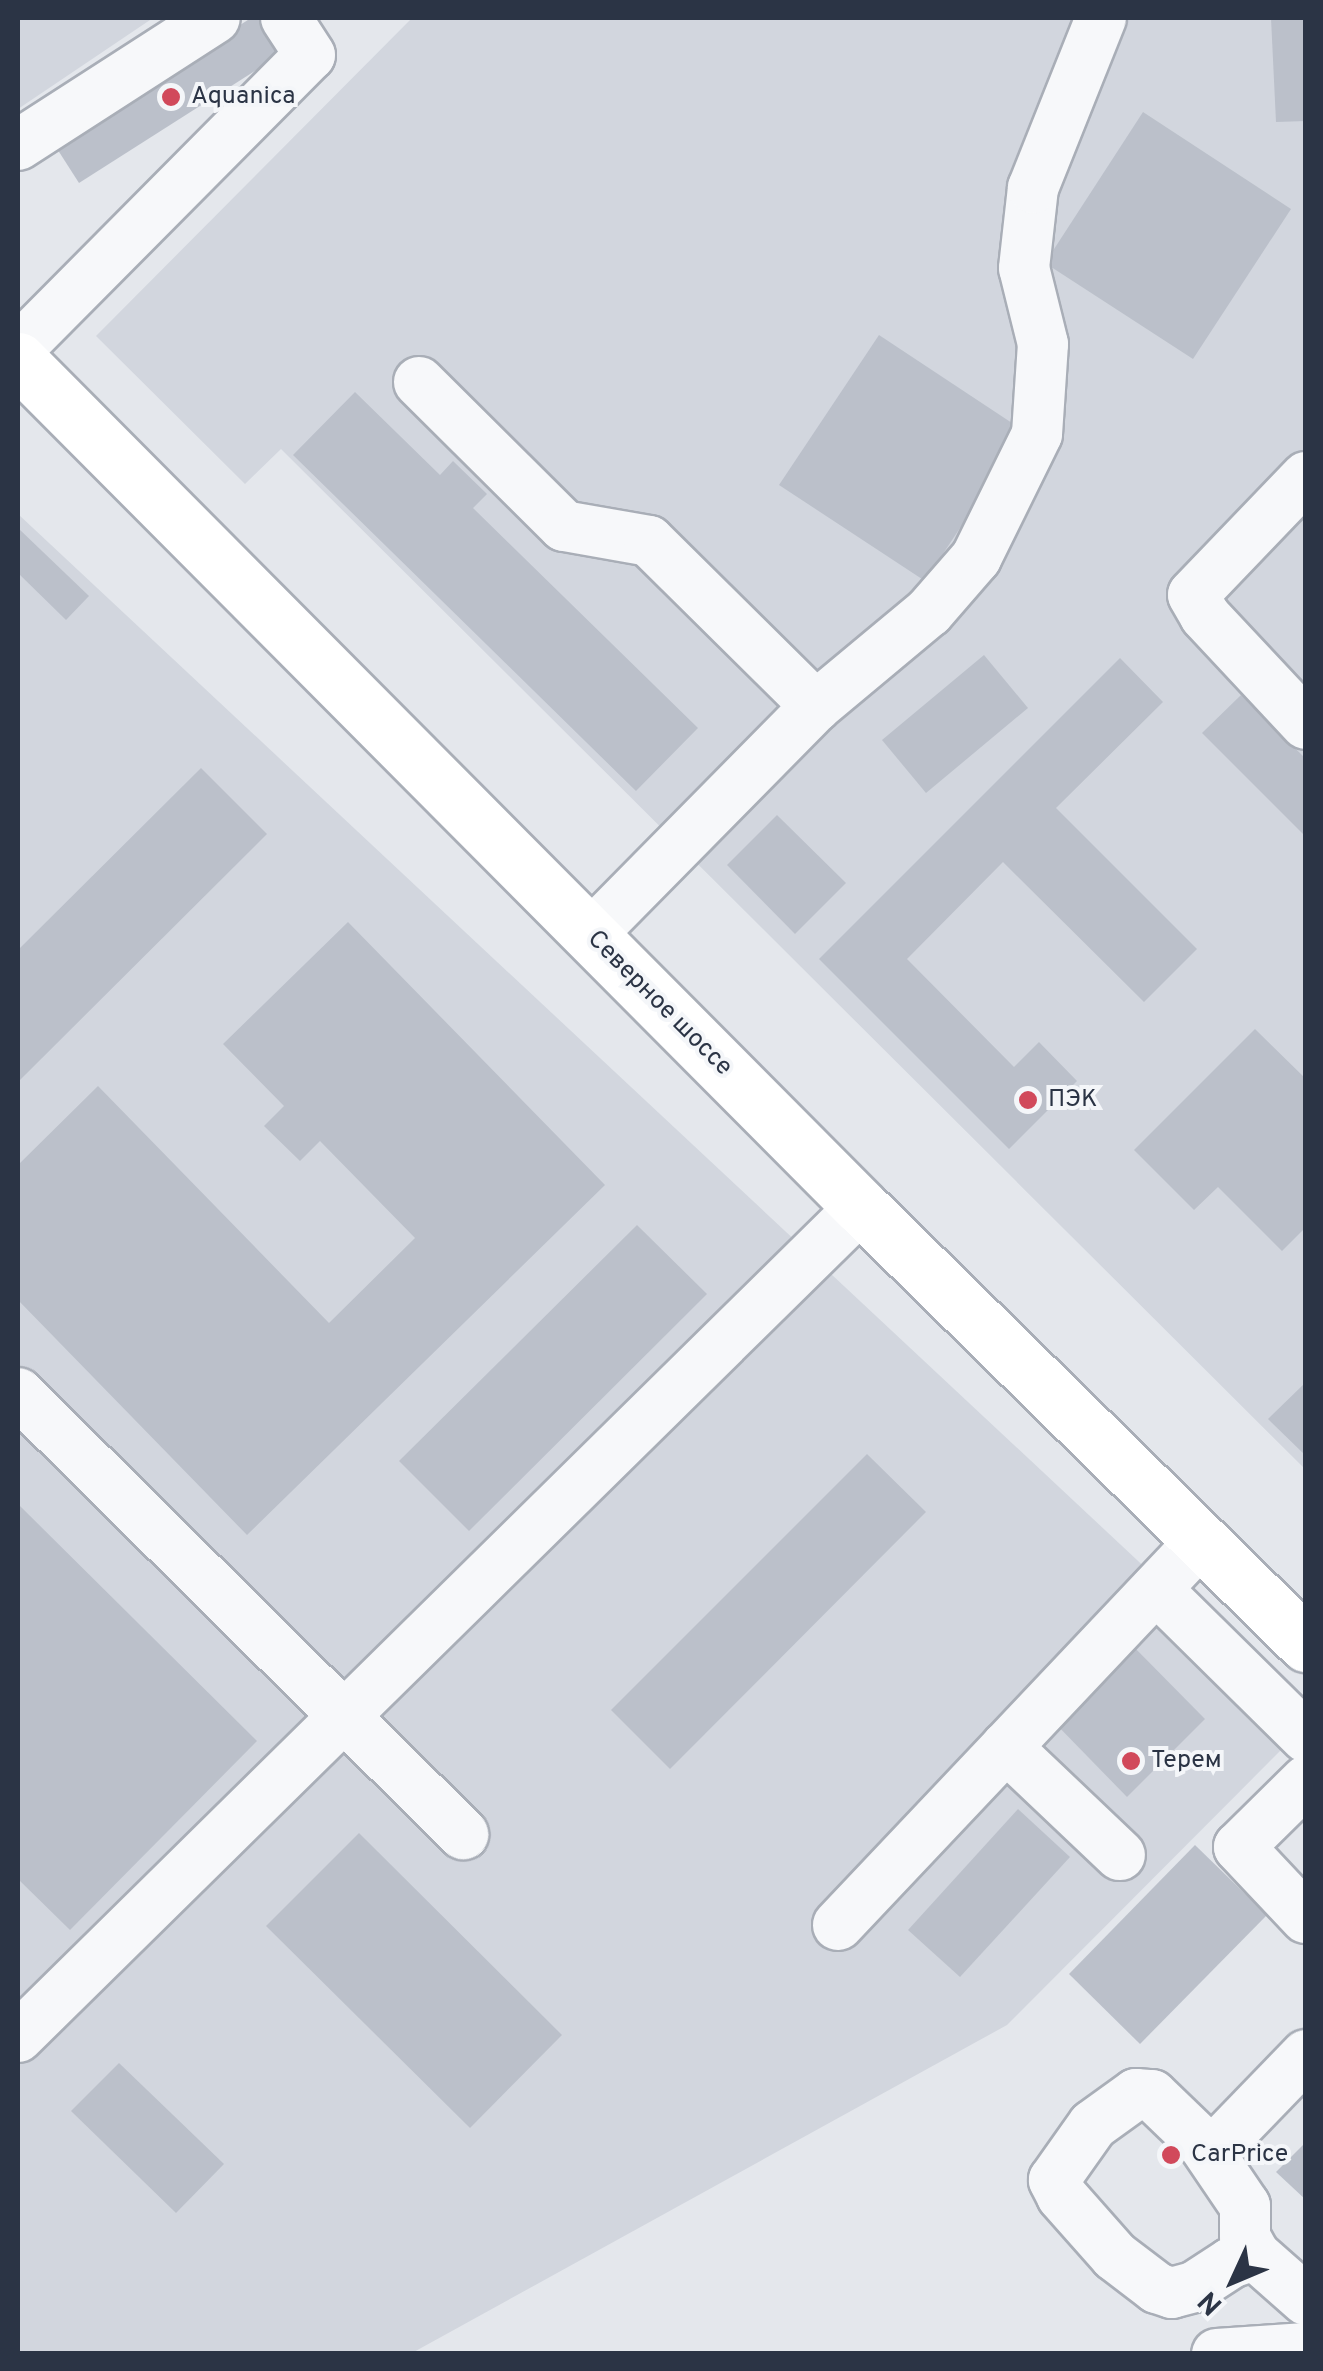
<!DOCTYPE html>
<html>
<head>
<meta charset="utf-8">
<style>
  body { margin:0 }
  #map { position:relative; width:1323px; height:2371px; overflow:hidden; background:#e4e7ec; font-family:Overpass,sans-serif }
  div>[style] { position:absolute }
  .built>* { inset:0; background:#d2d6de }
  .building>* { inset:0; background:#bbc0ca }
  .roads { filter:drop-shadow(2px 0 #a9aeb7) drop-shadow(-2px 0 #a9aeb7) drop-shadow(0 2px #a9aeb7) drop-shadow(0 -2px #a9aeb7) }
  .minor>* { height:50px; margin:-25px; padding:0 25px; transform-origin:25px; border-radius:25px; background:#f7f8fa }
  .major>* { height:55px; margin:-27.5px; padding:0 27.5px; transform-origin:27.5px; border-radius:27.5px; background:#fff }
  .dots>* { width:28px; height:28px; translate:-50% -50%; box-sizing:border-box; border:5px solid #f4f6f9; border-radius:50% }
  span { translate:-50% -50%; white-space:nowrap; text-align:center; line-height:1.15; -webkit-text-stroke:8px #f4f6f9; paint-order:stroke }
  .poi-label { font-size:25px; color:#2b3445 }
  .left { translate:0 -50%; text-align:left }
  .street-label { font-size:25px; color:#2b3445 }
  .frame { position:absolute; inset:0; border:20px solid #2b3445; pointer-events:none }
  .north { position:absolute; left:1183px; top:2231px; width:100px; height:100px; -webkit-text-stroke:8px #f4f6f9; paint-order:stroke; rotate:226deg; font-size:28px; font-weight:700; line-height:40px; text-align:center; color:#2b3445 }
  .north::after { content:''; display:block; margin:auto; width:35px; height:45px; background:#2b3445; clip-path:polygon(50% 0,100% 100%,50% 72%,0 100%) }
</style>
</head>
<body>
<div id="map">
  <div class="built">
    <div style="clip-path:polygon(18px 18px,153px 18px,18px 109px)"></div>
    <div style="clip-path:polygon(412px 18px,1305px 18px,1305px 1469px,281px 449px,245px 484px,96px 336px)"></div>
    <div style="clip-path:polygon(18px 514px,1305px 1717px,1305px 1726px,1007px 2025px,412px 2353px,18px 2353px)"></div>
  </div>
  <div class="building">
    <div style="clip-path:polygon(251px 18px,267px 18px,288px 50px,79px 183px,54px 144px)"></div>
    <div style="clip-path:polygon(1271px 18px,1306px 18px,1306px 121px,1276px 122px)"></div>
    <div style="clip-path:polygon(1143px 112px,1291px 209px,1193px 359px,1045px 263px)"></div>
    <div style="clip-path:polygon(879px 335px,1024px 431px,925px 581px,779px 485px)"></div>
    <div style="clip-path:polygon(355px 392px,440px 475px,453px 461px,487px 494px,473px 508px,698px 728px,636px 791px,293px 455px)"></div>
    <div style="clip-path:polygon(18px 528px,89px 596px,66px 620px,18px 573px)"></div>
    <div style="clip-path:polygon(984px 655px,1028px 708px,926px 793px,882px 740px)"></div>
    <div style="clip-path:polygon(1120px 658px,1163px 702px,1056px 808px,1197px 949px,1144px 1002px,1003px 862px,907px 959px,1014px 1067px,1039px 1042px,1077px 1081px,1009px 1149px,819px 959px)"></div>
    <div style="clip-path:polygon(1241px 695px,1306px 759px,1306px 837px,1202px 733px)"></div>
    <div style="clip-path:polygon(201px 768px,267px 834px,18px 1082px,18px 950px)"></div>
    <div style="clip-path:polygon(777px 815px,846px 883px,795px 934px,727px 865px)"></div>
    <div style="clip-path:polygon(348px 922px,605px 1185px,247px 1535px,18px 1300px,18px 1165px,98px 1086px,329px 1323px,415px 1238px,320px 1141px,300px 1161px,264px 1126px,284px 1106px,223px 1044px)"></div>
    <div style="clip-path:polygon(1255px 1029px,1306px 1079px,1306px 1227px,1282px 1251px,1218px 1187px,1194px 1210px,1134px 1150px)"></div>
    <div style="clip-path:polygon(637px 1225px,707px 1294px,469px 1531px,399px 1461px)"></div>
    <div style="clip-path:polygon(1306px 1382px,1306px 1456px,1268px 1419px)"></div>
    <div style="clip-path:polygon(867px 1454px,926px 1512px,670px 1769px,611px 1710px)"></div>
    <div style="clip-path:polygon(18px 1504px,257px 1741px,70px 1930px,18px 1879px)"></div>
    <div style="clip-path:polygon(1129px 1642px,1205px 1719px,1127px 1797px,1051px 1719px)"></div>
    <div style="clip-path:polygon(1018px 1809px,1070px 1857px,960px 1977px,908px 1930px)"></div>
    <div style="clip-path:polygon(359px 1833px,562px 2035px,470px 2128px,266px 1926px)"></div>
    <div style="clip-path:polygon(1195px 1845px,1267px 1915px,1140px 2044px,1069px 1974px)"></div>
    <div style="clip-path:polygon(119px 2063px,224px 2164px,176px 2213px,71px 2111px)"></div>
    <div style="clip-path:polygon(1306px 2142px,1306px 2200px,1276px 2172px)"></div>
  </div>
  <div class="roads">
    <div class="minor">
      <div style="left:18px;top:145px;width:234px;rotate:-32.8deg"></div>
      <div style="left:18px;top:349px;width:414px;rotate:-45.2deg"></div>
      <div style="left:310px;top:55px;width:44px;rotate:-123deg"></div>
      <div style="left:419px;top:382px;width:204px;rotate:44.8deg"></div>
      <div style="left:564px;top:526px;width:86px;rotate:10deg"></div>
      <div style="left:649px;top:541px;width:235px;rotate:44.7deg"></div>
      <div style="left:816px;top:706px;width:322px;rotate:134.6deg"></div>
      <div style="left:1306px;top:477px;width:163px;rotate:133.8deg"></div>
      <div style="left:1193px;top:595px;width:24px;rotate:60deg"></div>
      <div style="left:1205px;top:616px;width:148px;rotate:46.9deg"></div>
      <div style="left:816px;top:706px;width:147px;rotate:-39.8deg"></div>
      <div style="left:929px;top:612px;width:72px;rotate:-49deg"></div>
      <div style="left:976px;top:558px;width:138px;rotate:-63.8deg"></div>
      <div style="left:1037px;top:434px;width:90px;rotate:-86.2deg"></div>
      <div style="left:1043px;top:344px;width:78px;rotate:-104deg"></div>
      <div style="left:1024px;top:268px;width:81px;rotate:-83.6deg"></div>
      <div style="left:1033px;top:188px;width:183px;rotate:-68.2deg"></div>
      <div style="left:18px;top:1393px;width:627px;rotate:44.74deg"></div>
      <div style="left:1156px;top:1589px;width:211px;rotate:44.6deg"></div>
      <div style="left:1006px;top:1747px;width:157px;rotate:43.5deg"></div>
      <div style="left:1306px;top:1781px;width:94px;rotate:135.4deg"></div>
      <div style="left:1239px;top:1847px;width:98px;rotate:46.7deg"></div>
      <div style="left:838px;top:1925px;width:528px;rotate:-46.61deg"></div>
      <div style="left:18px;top:2037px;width:1183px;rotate:-44.55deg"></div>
      <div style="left:1225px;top:2139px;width:117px;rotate:-46deg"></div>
      <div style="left:1255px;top:2255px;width:25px;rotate:162deg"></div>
      <div style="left:1231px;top:2263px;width:44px;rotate:147deg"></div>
      <div style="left:1194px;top:2287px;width:23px;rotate:165deg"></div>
      <div style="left:1172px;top:2293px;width:16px;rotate:-162deg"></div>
      <div style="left:1157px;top:2288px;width:53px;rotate:-142.7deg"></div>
      <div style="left:1115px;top:2256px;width:80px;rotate:-131.5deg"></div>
      <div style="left:1062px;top:2196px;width:18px;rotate:-117deg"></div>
      <div style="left:1054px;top:2180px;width:67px;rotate:-54.7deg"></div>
      <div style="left:1093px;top:2125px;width:53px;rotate:-35.8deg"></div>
      <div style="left:1136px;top:2094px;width:16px;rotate:4deg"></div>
      <div style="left:1152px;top:2095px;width:71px;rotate:43.9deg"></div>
      <div style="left:1203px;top:2144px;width:75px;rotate:55.9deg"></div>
      <div style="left:1245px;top:2206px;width:31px;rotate:90deg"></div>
      <div style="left:1245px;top:2237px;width:21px;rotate:61deg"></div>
      <div style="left:1255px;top:2255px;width:68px;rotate:41.4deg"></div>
      <div style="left:1217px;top:2354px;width:89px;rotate:-3.9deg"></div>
    </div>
    <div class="major">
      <div style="left:18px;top:360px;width:1195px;rotate:45.14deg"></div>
      <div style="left:861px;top:1207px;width:624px;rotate:44.48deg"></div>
    </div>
  </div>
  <div class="dots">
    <div style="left:171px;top:97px;background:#d1495b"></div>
    <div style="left:1028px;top:1100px;background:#d1495b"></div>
    <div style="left:1131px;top:1761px;background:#d1495b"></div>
    <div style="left:1171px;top:2155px;background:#d1495b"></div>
  </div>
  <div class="poi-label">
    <span class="left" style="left:191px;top:97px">Aquanica</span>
    <span class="left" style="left:1048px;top:1100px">ПЭК</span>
    <span class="left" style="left:1151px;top:1761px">Терем</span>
    <span class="left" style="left:1191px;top:2155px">CarPrice</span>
  </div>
  <div class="street-label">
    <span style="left:659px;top:1004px;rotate:45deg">Северное шоссе</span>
  </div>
  <div class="frame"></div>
  <div class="north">N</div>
</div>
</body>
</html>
